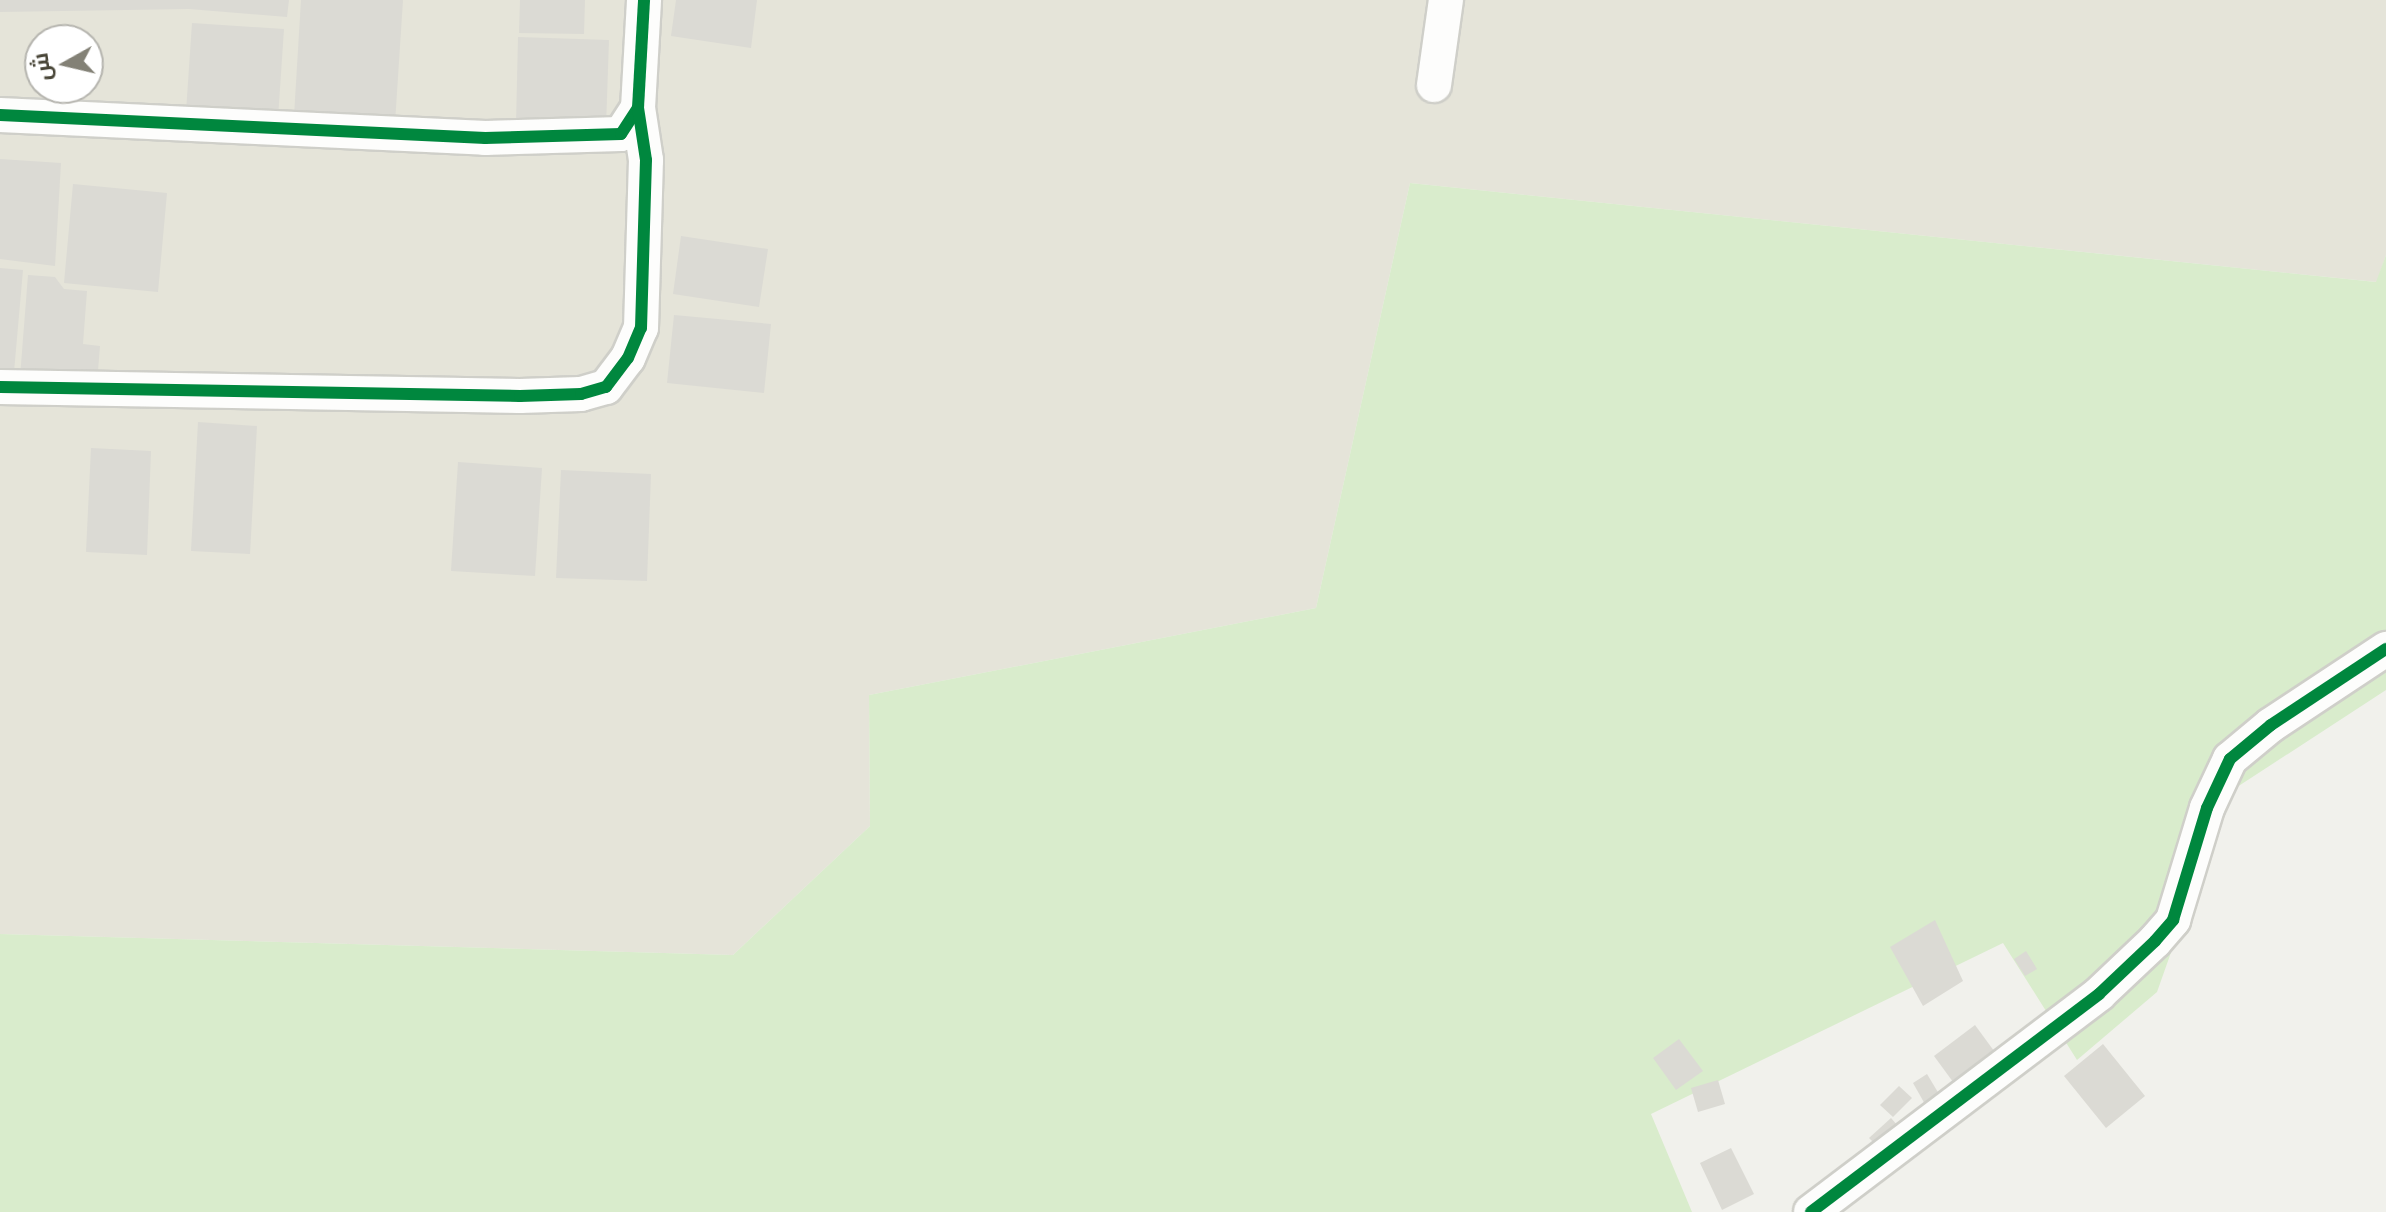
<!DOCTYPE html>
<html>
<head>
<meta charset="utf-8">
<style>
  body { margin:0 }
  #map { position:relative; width:2386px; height:1212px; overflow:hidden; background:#f1f1ec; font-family:Poppins,Cairo,sans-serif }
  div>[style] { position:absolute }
  .residential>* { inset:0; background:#e5e4d9 }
  .green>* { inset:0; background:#d9eccc }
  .building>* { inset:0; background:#dbdad4 }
  .roads { filter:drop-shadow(2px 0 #cfcfc9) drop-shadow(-2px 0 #cfcfc9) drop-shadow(0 2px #cfcfc9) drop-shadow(0 -2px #cfcfc9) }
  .street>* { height:34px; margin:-17px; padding:0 17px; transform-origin:17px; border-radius:17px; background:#fdfdfc }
  .cycleway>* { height:12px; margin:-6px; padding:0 6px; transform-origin:6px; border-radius:6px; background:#00873e }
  span { translate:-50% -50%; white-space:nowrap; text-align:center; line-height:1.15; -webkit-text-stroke:6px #fff; paint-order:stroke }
  .north { position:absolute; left:24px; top:24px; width:80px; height:80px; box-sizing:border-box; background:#fff; border:2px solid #b6b5af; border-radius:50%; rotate:262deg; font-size:22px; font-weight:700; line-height:32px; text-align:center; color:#484537 }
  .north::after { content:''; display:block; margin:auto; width:28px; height:36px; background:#838176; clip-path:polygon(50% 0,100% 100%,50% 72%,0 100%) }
</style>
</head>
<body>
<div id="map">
  <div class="residential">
    <div style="clip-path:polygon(evenodd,0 0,2386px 0,2386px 255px,2377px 282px,1410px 183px,1316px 608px,869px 695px,870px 826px,733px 955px,0 934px,0 0,40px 40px,88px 40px,88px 88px,40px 88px,40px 40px)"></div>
  </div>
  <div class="green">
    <div style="clip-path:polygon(1410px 183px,2376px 282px,2386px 255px,2386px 690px,2191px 817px,2174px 944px,2157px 992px,2077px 1060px,2003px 943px,1651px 1114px,1692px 1212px,0 1212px,0 934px,733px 955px,870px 826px,869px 695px,1316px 608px)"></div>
  </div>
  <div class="building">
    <div style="clip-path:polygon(0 0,289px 0,287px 17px,189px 9px,0 12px)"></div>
    <div style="clip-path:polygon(301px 0,403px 0,395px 123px,294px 116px)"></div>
    <div style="clip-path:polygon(520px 0,585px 0,584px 34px,519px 33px)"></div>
    <div style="clip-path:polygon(676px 0,757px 0,751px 48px,671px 36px)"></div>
    <div style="clip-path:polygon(192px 23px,284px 29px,278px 118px,186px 112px)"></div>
    <div style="clip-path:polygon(518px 37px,609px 40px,606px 127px,516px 124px)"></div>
    <div style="clip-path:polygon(0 159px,61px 163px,55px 266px,0 259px)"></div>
    <div style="clip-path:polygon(73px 184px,167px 193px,158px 292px,64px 283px)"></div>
    <div style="clip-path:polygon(681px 236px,768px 249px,759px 307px,673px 294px)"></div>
    <div style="clip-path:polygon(0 268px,23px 270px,14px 372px,0 371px)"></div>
    <div style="clip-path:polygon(28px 275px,55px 277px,64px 289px,87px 291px,83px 344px,100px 346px,97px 383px,20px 377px)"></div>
    <div style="clip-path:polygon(674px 315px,771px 324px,764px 393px,667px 383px)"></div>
    <div style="clip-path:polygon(198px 422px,257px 426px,250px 554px,191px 551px)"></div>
    <div style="clip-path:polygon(91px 448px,151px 451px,147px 555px,86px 552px)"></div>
    <div style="clip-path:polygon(458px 462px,542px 468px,535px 576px,451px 571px)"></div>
    <div style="clip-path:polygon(561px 470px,651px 474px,647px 581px,556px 578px)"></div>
    <div style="clip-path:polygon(1935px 920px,1963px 981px,1923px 1006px,1890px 947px)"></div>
    <div style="clip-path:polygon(2026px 951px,2037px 969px,2025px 976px,2014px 959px)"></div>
    <div style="clip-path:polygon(1975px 1025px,1997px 1055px,1956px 1086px,1934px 1056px)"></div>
    <div style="clip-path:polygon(1679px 1039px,1703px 1071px,1676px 1090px,1653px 1058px)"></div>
    <div style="clip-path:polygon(2103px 1044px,2145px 1096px,2106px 1128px,2064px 1076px)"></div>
    <div style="clip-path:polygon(1927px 1074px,1945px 1104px,1930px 1113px,1913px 1083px)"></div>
    <div style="clip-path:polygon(1718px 1080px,1725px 1104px,1698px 1112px,1691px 1088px)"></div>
    <div style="clip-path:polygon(1899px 1086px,1912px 1098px,1893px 1117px,1880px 1105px)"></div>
    <div style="clip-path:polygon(1891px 1118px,1905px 1134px,1884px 1153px,1869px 1138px)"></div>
    <div style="clip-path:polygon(1731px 1148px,1754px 1194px,1722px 1210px,1700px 1163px)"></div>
  </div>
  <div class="roads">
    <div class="street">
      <div style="left:1434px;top:85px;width:86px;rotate:-82deg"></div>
      <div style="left:0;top:115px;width:486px;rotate:2.7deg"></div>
      <div style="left:485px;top:138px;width:136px;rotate:-1.7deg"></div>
      <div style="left:621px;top:134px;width:31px;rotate:-57deg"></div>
      <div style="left:638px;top:108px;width:108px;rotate:-86.8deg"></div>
      <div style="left:0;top:387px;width:520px;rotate:0.99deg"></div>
      <div style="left:520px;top:396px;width:61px;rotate:-1.9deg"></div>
      <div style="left:581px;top:394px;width:26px;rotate:-16deg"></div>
      <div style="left:606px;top:387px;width:36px;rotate:-53deg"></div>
      <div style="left:628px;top:358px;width:33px;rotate:-67deg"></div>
      <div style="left:641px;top:328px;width:168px;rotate:-88.3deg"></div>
      <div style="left:646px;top:160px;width:53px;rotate:-98.7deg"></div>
      <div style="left:1811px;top:1212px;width:361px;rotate:-37.1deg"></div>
      <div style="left:2099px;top:994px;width:77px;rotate:-43.4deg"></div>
      <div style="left:2155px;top:941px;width:28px;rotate:-49deg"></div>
      <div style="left:2173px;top:920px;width:117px;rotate:-73.1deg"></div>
      <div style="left:2207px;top:808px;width:54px;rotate:-64.9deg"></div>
      <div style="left:2230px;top:759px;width:53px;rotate:-39.7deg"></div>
      <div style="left:2271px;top:725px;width:138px;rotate:-33.5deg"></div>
    </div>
  </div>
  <div class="cycleway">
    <div style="left:0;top:115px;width:486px;rotate:2.7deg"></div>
    <div style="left:485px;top:138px;width:136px;rotate:-1.7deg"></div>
    <div style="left:621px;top:134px;width:31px;rotate:-57deg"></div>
    <div style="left:638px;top:108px;width:108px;rotate:-86.8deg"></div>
    <div style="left:0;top:387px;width:520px;rotate:0.99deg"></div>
    <div style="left:520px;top:396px;width:61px;rotate:-1.9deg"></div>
    <div style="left:581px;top:394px;width:26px;rotate:-16deg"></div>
    <div style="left:606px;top:387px;width:36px;rotate:-53deg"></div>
    <div style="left:628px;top:358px;width:33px;rotate:-67deg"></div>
    <div style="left:641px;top:328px;width:168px;rotate:-88.3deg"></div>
    <div style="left:646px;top:160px;width:53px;rotate:-98.7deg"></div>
    <div style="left:1811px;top:1212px;width:361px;rotate:-37.1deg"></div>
    <div style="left:2099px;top:994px;width:77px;rotate:-43.4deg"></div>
    <div style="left:2155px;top:941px;width:28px;rotate:-49deg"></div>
    <div style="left:2173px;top:920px;width:117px;rotate:-73.1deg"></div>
    <div style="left:2207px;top:808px;width:54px;rotate:-64.9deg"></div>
    <div style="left:2230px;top:759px;width:53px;rotate:-39.7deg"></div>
    <div style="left:2271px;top:725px;width:138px;rotate:-33.5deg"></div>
  </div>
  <div class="north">ش</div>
</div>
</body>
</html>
